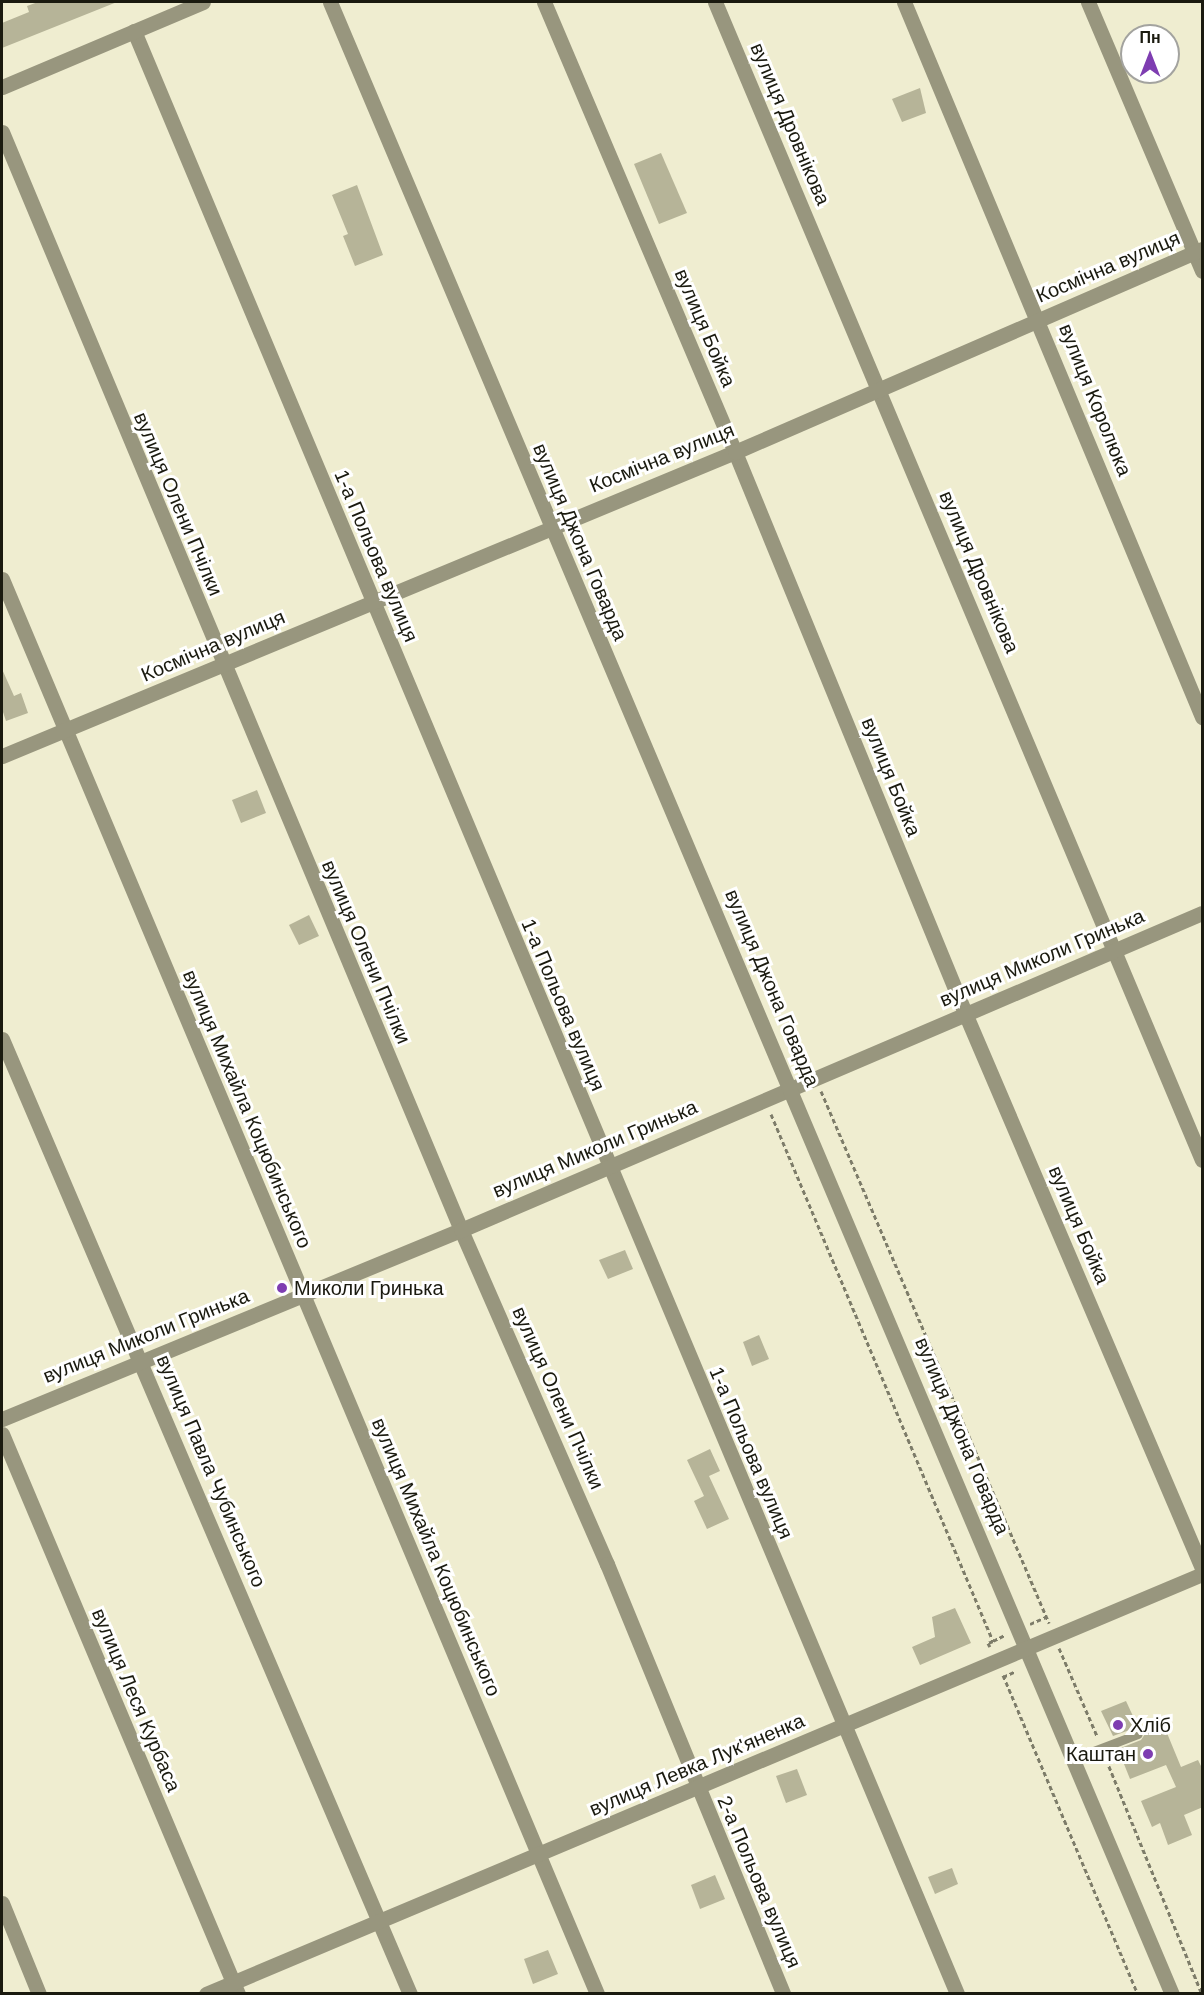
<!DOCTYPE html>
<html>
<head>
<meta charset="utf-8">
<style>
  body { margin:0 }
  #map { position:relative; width:1204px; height:1995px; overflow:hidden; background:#efedd0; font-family:Helvetica,sans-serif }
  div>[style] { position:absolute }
  .building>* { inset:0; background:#b6b498 }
  .path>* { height:3px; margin-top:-1.5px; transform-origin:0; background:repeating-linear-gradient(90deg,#7d7c69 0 4.5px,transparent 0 7.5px) }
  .service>* { height:9px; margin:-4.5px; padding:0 4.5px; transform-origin:4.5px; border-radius:4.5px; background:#98967e }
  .minor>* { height:15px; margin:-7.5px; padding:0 7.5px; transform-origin:7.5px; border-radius:7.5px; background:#98967e }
  .tertiary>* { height:15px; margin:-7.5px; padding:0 7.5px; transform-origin:7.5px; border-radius:7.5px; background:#98967e }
  .dots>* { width:16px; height:16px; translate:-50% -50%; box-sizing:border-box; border:3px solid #fff; border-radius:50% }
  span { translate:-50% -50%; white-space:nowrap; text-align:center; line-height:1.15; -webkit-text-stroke:6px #fff; paint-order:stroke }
  .street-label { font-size:20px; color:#1a1a0f }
  .poi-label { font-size:20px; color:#1a1a0f }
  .left { translate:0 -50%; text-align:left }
  .right { translate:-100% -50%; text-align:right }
  .frame { position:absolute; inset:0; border:3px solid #1a1a0f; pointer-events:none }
  .north { position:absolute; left:1120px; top:24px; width:60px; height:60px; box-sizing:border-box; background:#fff; border:2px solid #a3a39f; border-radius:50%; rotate:0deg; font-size:16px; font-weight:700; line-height:24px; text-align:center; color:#1a1a0f }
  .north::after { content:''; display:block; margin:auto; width:21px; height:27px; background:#7e3db1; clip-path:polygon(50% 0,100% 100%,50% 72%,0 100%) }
</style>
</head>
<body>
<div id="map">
  <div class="building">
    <div style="clip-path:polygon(38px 2px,117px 2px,2px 48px,2px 23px,29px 12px,27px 6px)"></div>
    <div style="clip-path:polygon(920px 88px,926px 113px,902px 122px,892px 99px)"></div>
    <div style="clip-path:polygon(661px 153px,687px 213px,659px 224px,634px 164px)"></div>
    <div style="clip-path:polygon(357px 185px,383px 255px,355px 266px,343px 236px,348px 234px,332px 195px)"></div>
    <div style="clip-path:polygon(2px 669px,14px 696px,21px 693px,28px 713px,6px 721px,2px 709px)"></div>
    <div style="clip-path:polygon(257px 790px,266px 813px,241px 823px,232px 800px)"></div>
    <div style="clip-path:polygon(309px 915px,319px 936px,299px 945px,289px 925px)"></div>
    <div style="clip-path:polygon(625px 1250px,633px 1269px,608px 1279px,599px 1260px)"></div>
    <div style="clip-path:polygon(759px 1335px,769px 1359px,752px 1366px,743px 1342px)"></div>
    <div style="clip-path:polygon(710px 1449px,720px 1471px,709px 1476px,729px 1519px,707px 1529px,694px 1501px,704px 1496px,687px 1460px)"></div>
    <div style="clip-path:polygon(955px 1608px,971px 1643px,920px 1665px,912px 1647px,935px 1637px,932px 1617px)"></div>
    <div style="clip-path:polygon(1126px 1701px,1138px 1727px,1113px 1736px,1101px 1711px)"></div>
    <div style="clip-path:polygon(1162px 1721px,1181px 1767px,1198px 1760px,1203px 1770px,1203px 1807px,1184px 1815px,1192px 1835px,1168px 1845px,1160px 1823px,1152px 1827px,1141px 1801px,1176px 1787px,1166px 1765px,1130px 1779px,1118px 1749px,1141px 1740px,1145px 1734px,1142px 1729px)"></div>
    <div style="clip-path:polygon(797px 1769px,807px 1795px,786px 1803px,776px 1776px)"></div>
    <div style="clip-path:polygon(952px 1868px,958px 1884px,935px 1894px,928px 1877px)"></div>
    <div style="clip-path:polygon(715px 1875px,725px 1899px,700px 1909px,691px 1885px)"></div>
    <div style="clip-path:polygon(548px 1950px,558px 1974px,533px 1984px,524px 1959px)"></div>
  </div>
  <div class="path">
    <div style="left:821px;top:1091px;width:579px;rotate:66.8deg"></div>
    <div style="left:771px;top:1114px;width:572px;rotate:67.16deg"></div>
    <div style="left:993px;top:1641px;width:5px;rotate:158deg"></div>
    <div style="left:988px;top:1643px;width:4px;rotate:63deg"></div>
    <div style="left:1030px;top:1624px;width:17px;rotate:-24deg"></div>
    <div style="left:993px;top:1641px;width:13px;rotate:-27deg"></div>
    <div style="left:1059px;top:1648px;width:96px;rotate:66.6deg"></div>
    <div style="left:1003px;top:1675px;width:346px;rotate:67.1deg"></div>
    <div style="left:1003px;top:1677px;width:14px;rotate:-25deg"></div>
    <div style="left:1106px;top:1759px;width:254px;rotate:67.8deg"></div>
  </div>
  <div class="service">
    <div style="left:1075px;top:1758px;width:67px;rotate:-20.9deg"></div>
  </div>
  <div class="minor">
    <div style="left:544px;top:2px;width:489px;rotate:67deg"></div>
    <div style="left:735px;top:452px;width:606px;rotate:67.71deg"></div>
    <div style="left:965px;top:1013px;width:603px;rotate:66.88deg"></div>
    <div style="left:715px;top:2px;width:1256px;rotate:67.19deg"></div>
    <div style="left:904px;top:2px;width:775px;rotate:67.37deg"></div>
    <div style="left:1088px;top:2px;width:292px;rotate:67deg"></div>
    <div style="left:134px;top:31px;width:2129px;rotate:67.25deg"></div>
    <div style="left:2px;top:132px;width:1190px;rotate:67.31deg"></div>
    <div style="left:461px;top:1230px;width:365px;rotate:66.4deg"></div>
    <div style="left:607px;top:1564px;width:465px;rotate:67.7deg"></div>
    <div style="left:2px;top:579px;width:1535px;rotate:67.19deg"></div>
    <div style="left:2px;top:756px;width:794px;rotate:-22.53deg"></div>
    <div style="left:735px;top:452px;width:509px;rotate:-23.49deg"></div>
    <div style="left:2px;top:1039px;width:1039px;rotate:66.87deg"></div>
    <div style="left:2px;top:1419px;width:496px;rotate:-22.4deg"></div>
    <div style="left:461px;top:1230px;width:806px;rotate:-23.16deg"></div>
    <div style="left:2px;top:1434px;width:608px;rotate:67.15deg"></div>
    <div style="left:2px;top:1903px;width:98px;rotate:67.9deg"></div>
  </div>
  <div class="tertiary">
    <div style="left:330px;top:2px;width:2163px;rotate:67.09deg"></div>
    <div style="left:2px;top:87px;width:218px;rotate:-22.9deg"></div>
    <div style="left:206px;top:1994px;width:1081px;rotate:-22.86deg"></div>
  </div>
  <div class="dots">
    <div style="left:282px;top:1288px;background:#7e3db1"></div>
    <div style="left:1118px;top:1725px;background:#7e3db1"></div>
    <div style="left:1148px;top:1754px;background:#7e3db1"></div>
  </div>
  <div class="street-label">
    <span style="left:790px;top:124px;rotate:67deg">вулиця Дровнікова</span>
    <span style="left:1108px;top:267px;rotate:-23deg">Космічна вулиця</span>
    <span style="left:705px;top:328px;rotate:67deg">вулиця Бойка</span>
    <span style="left:1095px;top:400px;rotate:68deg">вулиця Королюка</span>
    <span style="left:662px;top:458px;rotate:-22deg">Космічна вулиця</span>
    <span style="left:178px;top:504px;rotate:67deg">вулиця Олени Пчілки</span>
    <span style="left:580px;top:542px;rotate:67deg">вулиця Джона Говарда</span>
    <span style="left:376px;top:556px;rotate:67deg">1-а Польова вулиця</span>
    <span style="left:979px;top:572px;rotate:67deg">вулиця Дровнікова</span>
    <span style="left:213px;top:646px;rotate:-23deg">Космічна вулиця</span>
    <span style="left:891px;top:777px;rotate:68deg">вулиця Бойка</span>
    <span style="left:366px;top:952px;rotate:67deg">вулиця Олени Пчілки</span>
    <span style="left:1042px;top:958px;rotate:-23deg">вулиця Миколи Гринька</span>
    <span style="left:772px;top:988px;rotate:67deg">вулиця Джона Говарда</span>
    <span style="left:563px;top:1005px;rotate:67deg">1-а Польова вулиця</span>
    <span style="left:247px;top:1109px;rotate:67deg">вулиця Михайла Коцюбинського</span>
    <span style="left:595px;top:1149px;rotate:-23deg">вулиця Миколи Гринька</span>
    <span style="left:1079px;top:1225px;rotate:67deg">вулиця Бойка</span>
    <span style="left:146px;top:1336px;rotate:-22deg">вулиця Миколи Гринька</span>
    <span style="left:558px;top:1398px;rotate:66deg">вулиця Олени Пчілки</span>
    <span style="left:962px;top:1436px;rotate:67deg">вулиця Джона Говарда</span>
    <span style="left:751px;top:1453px;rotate:67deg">1-а Польова вулиця</span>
    <span style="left:211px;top:1471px;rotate:67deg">вулиця Павла Чубинського</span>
    <span style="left:436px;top:1557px;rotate:67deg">вулиця Михайла Коцюбинського</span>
    <span style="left:136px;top:1700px;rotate:67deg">вулиця Леся Курбаса</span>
    <span style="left:697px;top:1765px;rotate:-23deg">вулиця Левка Лук'яненка</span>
    <span style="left:759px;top:1882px;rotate:67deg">2-а Польова вулиця</span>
  </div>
  <div class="poi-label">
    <span class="left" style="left:294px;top:1288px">Миколи Гринька</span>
    <span class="left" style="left:1130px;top:1725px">Хліб</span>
    <span class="right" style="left:1136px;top:1754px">Каштан</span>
  </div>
  <div class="frame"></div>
  <div class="north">Пн</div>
</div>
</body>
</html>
